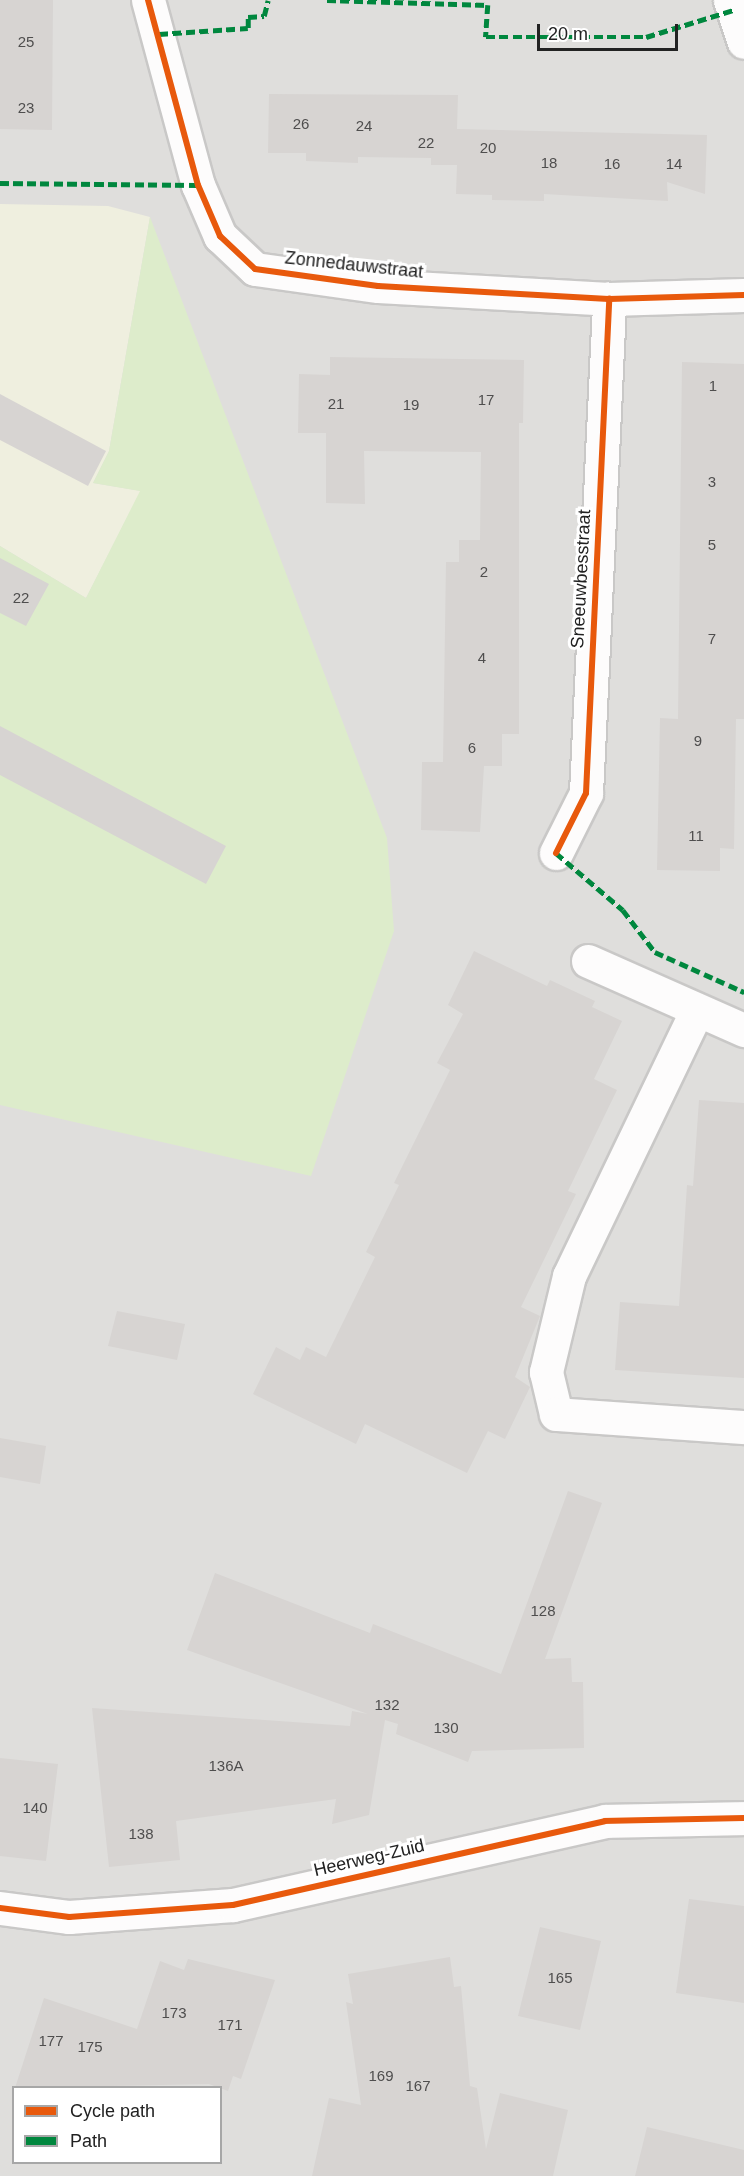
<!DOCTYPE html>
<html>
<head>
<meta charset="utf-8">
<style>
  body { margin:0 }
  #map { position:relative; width:744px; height:2176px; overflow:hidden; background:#f0eeeb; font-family:Arial,sans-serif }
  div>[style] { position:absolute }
  .residential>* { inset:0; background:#dfdedc }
  .farmland>* { inset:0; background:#efefdf }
  .grass>* { inset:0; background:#ddeccb }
  .building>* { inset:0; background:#d7d4d2 }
  .roads { filter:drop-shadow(2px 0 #c9c8c7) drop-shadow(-2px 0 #c9c8c7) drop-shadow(0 2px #c9c8c7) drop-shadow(0 -2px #c9c8c7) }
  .minor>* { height:33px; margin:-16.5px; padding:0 16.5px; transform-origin:16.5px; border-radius:16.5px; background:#fdfcfc }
  .quiet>* { height:4.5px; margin-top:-2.25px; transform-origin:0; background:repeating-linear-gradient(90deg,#00873e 0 9px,transparent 0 13.5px) }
  .cycleway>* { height:6px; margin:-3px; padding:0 3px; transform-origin:3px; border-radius:3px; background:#e8590c }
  span { translate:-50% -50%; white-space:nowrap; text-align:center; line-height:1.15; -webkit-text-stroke:6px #fff; paint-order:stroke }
  .number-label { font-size:15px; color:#4f4e4e }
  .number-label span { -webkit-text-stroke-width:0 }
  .street-label { font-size:18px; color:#222 }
  .legend { position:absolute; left:12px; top:2086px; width:210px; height:78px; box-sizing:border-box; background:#fff; border:2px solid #a7a7a7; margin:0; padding:8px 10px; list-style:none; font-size:18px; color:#222 }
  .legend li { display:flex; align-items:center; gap:12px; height:30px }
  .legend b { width:30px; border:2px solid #a7a7a7 }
  .scale { position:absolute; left:537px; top:24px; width:141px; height:27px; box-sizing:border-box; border:3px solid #222; border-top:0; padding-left:8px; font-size:18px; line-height:21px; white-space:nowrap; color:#222; -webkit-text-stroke:4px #fff; paint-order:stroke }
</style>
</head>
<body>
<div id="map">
  <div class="residential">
    <div style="clip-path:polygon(evenodd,0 0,744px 0,744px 2176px,0 2176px,0 0,14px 2088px,220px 2088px,220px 2162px,14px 2162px,14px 2088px)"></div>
  </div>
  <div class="farmland">
    <div style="clip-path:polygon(0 204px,108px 206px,150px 217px,109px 451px,93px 483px,141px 491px,86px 598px,0 546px)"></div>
  </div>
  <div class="grass">
    <div style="clip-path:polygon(150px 217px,387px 838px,394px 931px,311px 1176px,0 1105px,0 546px,86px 598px,140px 491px,93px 483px,109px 451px)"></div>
  </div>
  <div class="building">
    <div style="clip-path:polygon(0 0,53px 0,52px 130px,0 129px)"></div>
    <div style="clip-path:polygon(269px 94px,458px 95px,457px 129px,707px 135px,705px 194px,667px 182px,668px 201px,544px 194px,544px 201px,492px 200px,492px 195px,456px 194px,457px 165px,431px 165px,431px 158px,358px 157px,358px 163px,306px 161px,306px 153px,268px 153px)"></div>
    <div style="clip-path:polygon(330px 357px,524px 360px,523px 423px,519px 423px,519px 734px,502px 734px,502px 766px,484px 766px,480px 832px,421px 830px,422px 762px,443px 762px,446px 562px,459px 562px,459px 540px,480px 540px,481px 452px,364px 451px,365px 504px,326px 503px,326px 433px,298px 433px,299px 374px,330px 375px)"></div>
    <div style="clip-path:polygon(682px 362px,744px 364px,744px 719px,736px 719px,734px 849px,720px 848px,720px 871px,657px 870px,660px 718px,678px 719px)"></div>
    <div style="clip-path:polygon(0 394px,106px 451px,88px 486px,0 440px)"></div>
    <div style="clip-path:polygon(0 558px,49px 584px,26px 626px,0 613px)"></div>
    <div style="clip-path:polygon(0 726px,226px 846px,206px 884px,0 775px)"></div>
    <div style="clip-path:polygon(474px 951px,547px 986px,550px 980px,595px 1001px,592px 1007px,622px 1021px,594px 1079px,617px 1090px,568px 1191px,576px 1194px,521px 1307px,540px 1316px,515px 1377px,530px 1387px,505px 1439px,488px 1431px,467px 1473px,365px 1424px,356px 1444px,253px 1394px,276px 1347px,300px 1360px,306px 1347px,326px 1357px,375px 1257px,366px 1252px,399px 1185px,394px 1183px,450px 1070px,437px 1063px,463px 1014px,448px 1005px)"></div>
    <div style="clip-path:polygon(699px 1100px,744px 1103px,744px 1378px,615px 1370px,620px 1302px,679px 1306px,687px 1185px,693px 1186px)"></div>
    <div style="clip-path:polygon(117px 1311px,185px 1324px,177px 1360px,108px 1346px)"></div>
    <div style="clip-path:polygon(0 1438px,46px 1446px,40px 1484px,0 1477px)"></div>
    <div style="clip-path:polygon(568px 1491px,602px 1503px,545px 1659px,571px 1658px,572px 1682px,583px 1682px,584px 1748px,472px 1751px,468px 1762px,396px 1734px,398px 1724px,385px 1720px,369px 1815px,332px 1824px,336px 1799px,176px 1821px,180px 1860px,109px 1867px,92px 1708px,350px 1726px,352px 1711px,368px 1714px,187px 1650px,215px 1573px,370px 1633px,373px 1624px,501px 1674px)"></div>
    <div style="clip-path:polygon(0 1758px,58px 1764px,46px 1861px,0 1856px)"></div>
    <div style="clip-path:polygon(689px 1899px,744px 1906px,744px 2003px,676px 1993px)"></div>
    <div style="clip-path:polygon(540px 1927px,601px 1941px,580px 2030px,518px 2016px)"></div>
    <div style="clip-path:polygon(450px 1957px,454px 1987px,461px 1986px,470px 2086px,477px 2088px,486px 2149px,500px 2093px,568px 2110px,553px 2176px,312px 2176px,329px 2098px,361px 2105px,346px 2002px,353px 2004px,348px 1974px)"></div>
    <div style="clip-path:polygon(188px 1959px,275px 1980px,241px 2079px,233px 2076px,228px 2091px,209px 2084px,15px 2088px,44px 1998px,137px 2029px,160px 1961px,184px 1970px)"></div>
    <div style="clip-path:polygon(647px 2127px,744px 2150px,744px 2176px,635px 2176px)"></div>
  </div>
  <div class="roads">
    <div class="minor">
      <div style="left:148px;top:0;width:192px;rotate:74.9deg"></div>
      <div style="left:198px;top:185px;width:56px;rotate:66.7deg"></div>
      <div style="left:220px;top:236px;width:48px;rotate:43.3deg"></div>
      <div style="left:255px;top:269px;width:124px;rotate:7.9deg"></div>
      <div style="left:378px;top:286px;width:231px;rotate:3.2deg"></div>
      <div style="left:609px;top:299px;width:135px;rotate:-1.7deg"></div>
      <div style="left:730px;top:0;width:44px;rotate:71.6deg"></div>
      <div style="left:556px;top:853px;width:67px;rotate:-63.4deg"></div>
      <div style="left:586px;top:793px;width:495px;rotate:-87.3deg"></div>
      <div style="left:588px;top:961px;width:171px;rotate:23.9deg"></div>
      <div style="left:697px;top:1010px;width:295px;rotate:115.7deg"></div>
      <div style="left:569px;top:1276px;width:99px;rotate:103.5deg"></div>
      <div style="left:546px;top:1372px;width:43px;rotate:76.6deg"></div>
      <div style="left:556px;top:1414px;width:188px;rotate:4deg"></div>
      <div style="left:0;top:1908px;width:70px;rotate:7.4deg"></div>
      <div style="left:69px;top:1917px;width:164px;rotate:-4.2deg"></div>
      <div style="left:233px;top:1905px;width:381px;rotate:-12.7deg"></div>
      <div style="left:605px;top:1821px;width:139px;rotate:-1.2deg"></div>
    </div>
  </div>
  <div class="quiet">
    <div style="left:327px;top:0;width:161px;rotate:1.8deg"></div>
    <div style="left:488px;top:5px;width:32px;rotate:94deg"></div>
    <div style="left:486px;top:37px;width:160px"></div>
    <div style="left:646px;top:37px;width:91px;rotate:-17.2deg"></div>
    <div style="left:159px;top:34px;width:89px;rotate:-3.9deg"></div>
    <div style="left:248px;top:28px;width:11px;rotate:-90deg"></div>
    <div style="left:248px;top:17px;width:16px;rotate:-4deg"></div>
    <div style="left:264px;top:16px;width:16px;rotate:-76deg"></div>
    <div style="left:0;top:183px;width:198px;rotate:0.6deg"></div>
    <div style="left:556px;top:853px;width:88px;rotate:40.4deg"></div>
    <div style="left:623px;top:910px;width:53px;rotate:52.7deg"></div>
    <div style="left:655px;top:952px;width:98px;rotate:24.2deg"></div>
  </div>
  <div class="cycleway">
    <div style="left:148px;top:0;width:192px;rotate:74.9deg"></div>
    <div style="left:198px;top:185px;width:56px;rotate:66.7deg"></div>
    <div style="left:220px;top:236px;width:48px;rotate:43.3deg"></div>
    <div style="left:255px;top:269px;width:124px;rotate:7.9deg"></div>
    <div style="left:378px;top:286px;width:231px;rotate:3.2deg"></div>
    <div style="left:609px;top:299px;width:135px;rotate:-1.7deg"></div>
    <div style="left:556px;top:853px;width:67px;rotate:-63.4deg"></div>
    <div style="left:586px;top:793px;width:495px;rotate:-87.3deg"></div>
    <div style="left:0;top:1908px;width:70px;rotate:7.4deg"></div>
    <div style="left:69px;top:1917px;width:164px;rotate:-4.2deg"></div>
    <div style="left:233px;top:1905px;width:381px;rotate:-12.7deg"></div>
    <div style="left:605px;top:1821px;width:139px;rotate:-1.2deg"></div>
  </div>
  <div class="number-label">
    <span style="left:26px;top:42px">25</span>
    <span style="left:26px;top:108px">23</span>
    <span style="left:301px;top:124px">26</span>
    <span style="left:364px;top:126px">24</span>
    <span style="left:426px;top:143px">22</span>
    <span style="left:488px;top:148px">20</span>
    <span style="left:549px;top:163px">18</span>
    <span style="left:612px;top:164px">16</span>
    <span style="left:674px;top:164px">14</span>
    <span style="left:713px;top:386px">1</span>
    <span style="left:486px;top:400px">17</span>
    <span style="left:336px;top:404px">21</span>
    <span style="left:411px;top:405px">19</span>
    <span style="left:712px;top:482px">3</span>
    <span style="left:712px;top:545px">5</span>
    <span style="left:484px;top:572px">2</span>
    <span style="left:21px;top:598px">22</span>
    <span style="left:712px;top:639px">7</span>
    <span style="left:482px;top:658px">4</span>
    <span style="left:698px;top:741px">9</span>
    <span style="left:472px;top:748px">6</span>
    <span style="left:696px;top:836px">11</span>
    <span style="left:543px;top:1611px">128</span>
    <span style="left:387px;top:1705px">132</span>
    <span style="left:446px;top:1728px">130</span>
    <span style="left:226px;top:1766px">136A</span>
    <span style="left:35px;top:1808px">140</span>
    <span style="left:141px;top:1834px">138</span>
    <span style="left:560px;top:1978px">165</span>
    <span style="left:174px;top:2013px">173</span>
    <span style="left:230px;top:2025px">171</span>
    <span style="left:51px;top:2041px">177</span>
    <span style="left:90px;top:2047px">175</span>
    <span style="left:381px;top:2076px">169</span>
    <span style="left:418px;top:2086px">167</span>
  </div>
  <div class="street-label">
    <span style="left:354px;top:265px;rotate:6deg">Zonnedauwstraat</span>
    <span style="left:581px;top:579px;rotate:-87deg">Sneeuwbesstraat</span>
    <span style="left:369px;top:1858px;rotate:-13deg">Heerweg-Zuid</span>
  </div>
  <ul class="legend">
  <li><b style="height:8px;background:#e8590c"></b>Cycle path</li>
  <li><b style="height:8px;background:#00873e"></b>Path</li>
  </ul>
  <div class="scale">20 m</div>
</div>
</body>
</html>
